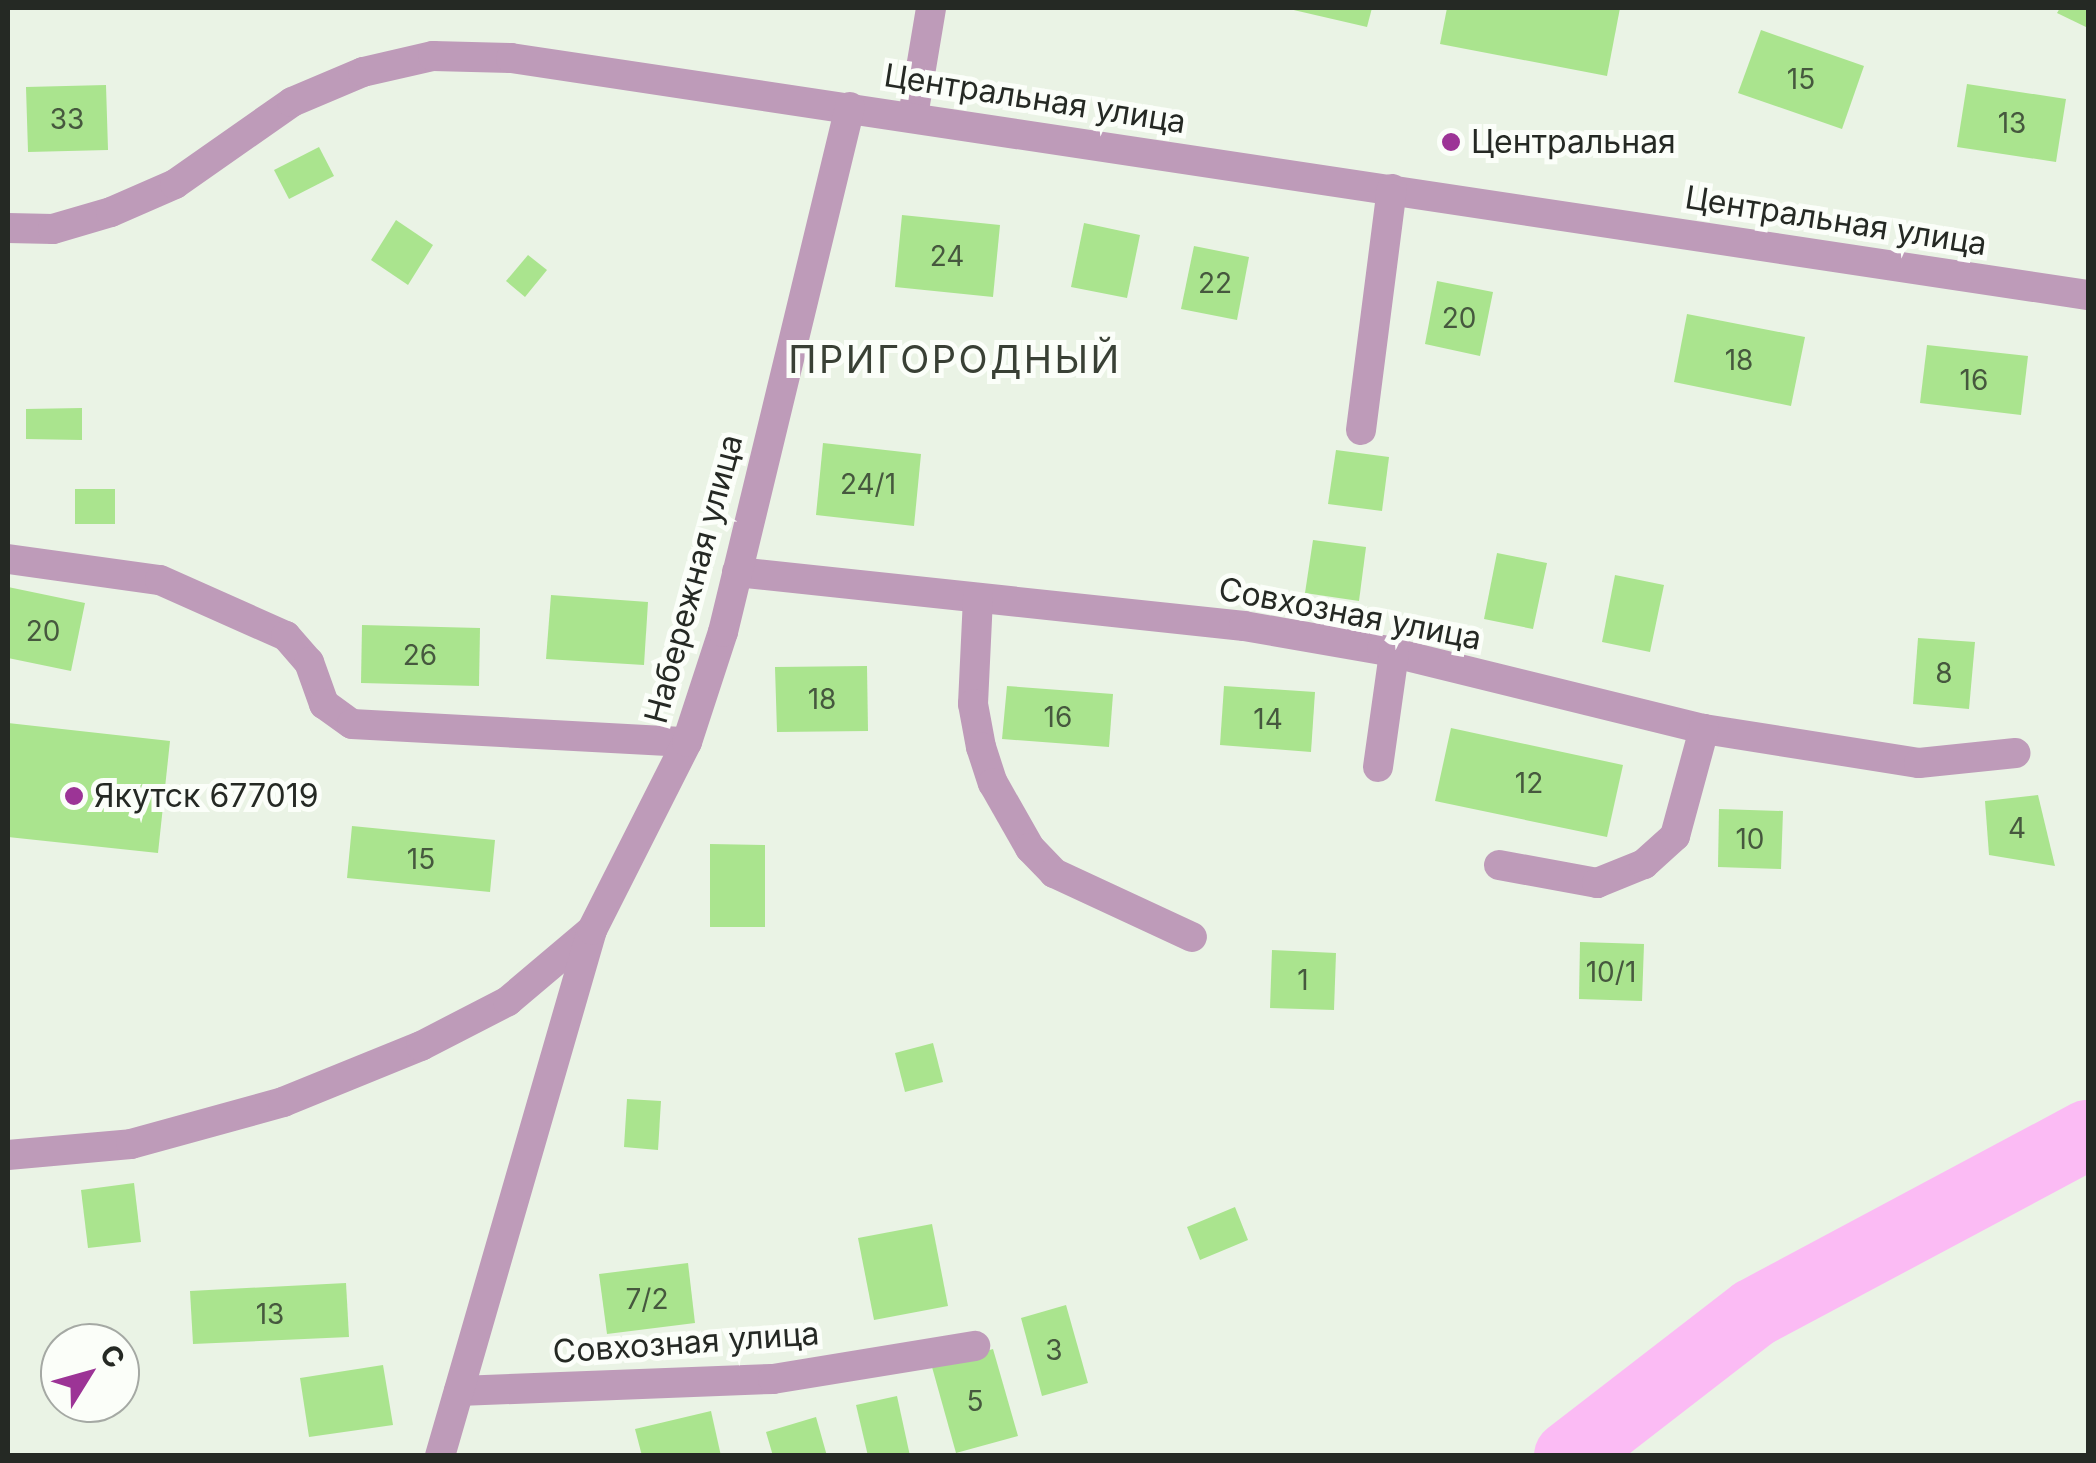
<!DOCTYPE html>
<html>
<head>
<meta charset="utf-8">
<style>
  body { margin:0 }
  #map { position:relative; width:2096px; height:1463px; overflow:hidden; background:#eaf3e5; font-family:Inter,sans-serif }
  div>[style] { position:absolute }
  .river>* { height:70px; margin:-35px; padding:0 35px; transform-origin:35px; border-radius:35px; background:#fbbbf4 }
  .building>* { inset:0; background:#aae48e }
  .minor>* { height:30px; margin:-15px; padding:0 15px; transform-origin:15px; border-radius:15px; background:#be9bb9 }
  .dots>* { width:28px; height:28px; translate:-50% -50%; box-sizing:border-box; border:5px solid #fbfef9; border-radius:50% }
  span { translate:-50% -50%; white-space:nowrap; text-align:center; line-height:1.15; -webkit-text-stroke:10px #fbfef9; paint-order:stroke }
  .number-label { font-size:28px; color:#46583e }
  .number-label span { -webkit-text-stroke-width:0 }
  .street-label { font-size:32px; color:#252924 }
  .poi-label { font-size:32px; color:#252924 }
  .left { translate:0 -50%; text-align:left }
  .quarter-label { font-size:38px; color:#394035; letter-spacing:2.5px }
  .frame { position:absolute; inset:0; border:10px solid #252924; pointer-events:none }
  .north { position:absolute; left:40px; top:1323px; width:100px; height:100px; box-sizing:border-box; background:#fbfef9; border:2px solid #a5a9a4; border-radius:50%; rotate:53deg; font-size:28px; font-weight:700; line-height:40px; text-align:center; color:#252924 }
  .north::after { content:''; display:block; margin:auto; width:35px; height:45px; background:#9c3496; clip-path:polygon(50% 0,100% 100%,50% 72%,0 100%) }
</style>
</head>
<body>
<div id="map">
  <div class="river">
    <div style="left:1569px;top:1456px;width:234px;rotate:-37.7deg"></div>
    <div style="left:1754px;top:1313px;width:378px;rotate:-28.1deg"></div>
  </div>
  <div class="building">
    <div style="clip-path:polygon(1285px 8px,1372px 8px,1367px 27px)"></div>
    <div style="clip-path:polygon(1447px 8px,1620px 8px,1607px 76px,1440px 44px)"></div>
    <div style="clip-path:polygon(2060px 8px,2088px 8px,2088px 28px,2057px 13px)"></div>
    <div style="clip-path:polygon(1761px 30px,1864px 66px,1842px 129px,1738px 93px)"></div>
    <div style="clip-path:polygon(1967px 84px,2066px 99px,2056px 162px,1957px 147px)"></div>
    <div style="clip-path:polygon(106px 85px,108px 150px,28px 152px,26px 87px)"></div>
    <div style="clip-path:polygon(319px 147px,334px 176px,289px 199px,274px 170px)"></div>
    <div style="clip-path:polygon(902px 215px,1000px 225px,993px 297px,895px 287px)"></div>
    <div style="clip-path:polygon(396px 220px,433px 245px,408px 285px,371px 260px)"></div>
    <div style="clip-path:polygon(1084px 223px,1140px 235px,1127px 298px,1071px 287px)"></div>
    <div style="clip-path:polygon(1194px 246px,1249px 257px,1237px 320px,1181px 309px)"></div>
    <div style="clip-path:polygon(528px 255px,547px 270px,525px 297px,506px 281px)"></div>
    <div style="clip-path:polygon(1437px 281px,1493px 292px,1480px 356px,1425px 344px)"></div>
    <div style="clip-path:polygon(1687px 314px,1805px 337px,1791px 406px,1674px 382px)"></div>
    <div style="clip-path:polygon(1927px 345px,2028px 356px,2021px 415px,1920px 403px)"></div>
    <div style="clip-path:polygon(82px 408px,82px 440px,26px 439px,26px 409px)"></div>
    <div style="clip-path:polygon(823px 443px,921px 454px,914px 526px,816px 515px)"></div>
    <div style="clip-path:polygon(1336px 450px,1389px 457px,1382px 511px,1328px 504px)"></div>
    <div style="clip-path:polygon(75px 489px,115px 489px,115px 524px,75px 524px)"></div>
    <div style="clip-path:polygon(1313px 540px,1366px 547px,1359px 601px,1305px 593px)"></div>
    <div style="clip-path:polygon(1497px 553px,1547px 563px,1533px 629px,1484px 619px)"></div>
    <div style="clip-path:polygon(1615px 575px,1664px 585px,1650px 652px,1602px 642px)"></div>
    <div style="clip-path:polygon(8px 587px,85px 603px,71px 671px,8px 658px)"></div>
    <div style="clip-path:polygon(551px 595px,648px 602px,644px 665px,546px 659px)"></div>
    <div style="clip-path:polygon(362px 625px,480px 628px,479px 686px,361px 683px)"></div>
    <div style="clip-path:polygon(1918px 638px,1975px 642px,1969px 709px,1913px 704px)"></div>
    <div style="clip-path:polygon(867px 666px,868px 731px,777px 732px,775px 667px)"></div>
    <div style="clip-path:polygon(1007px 686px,1113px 694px,1109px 747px,1002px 739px)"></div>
    <div style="clip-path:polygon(1224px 686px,1315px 692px,1311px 752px,1220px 745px)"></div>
    <div style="clip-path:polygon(8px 723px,170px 741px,158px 853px,8px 837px)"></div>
    <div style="clip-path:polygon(1451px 728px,1623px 765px,1607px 837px,1435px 801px)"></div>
    <div style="clip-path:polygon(2038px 795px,2055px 866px,1989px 855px,1985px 801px)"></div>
    <div style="clip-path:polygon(1719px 809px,1783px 811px,1781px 869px,1718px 867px)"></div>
    <div style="clip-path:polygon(352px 826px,495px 840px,490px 892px,347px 878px)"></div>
    <div style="clip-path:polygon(710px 844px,765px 845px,765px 927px,710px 927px)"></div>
    <div style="clip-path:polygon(1580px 942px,1644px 944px,1642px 1001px,1579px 999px)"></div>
    <div style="clip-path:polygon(1272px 950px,1336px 953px,1334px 1010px,1270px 1008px)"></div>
    <div style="clip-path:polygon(933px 1043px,943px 1082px,905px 1092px,895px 1053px)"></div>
    <div style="clip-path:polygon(627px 1099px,661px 1101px,658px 1150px,624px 1147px)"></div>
    <div style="clip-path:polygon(134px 1183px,141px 1242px,88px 1248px,81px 1190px)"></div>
    <div style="clip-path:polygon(1235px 1207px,1248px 1240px,1200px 1260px,1187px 1227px)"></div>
    <div style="clip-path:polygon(932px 1224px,948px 1306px,874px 1320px,858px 1238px)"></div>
    <div style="clip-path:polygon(688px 1263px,695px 1323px,607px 1334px,599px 1274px)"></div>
    <div style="clip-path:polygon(346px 1283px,349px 1337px,193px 1344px,190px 1291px)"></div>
    <div style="clip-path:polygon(1066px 1305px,1088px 1383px,1042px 1396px,1021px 1318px)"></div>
    <div style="clip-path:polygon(993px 1349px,1018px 1436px,956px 1453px,932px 1367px)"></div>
    <div style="clip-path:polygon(383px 1365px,393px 1425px,309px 1437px,300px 1378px)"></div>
    <div style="clip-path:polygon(897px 1396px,910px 1456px,868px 1456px,856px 1405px)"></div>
    <div style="clip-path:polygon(711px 1411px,721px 1456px,642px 1456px,635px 1429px)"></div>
    <div style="clip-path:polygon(816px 1417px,827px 1456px,773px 1456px,766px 1432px)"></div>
  </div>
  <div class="minor">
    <div style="left:913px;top:116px;width:109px;rotate:-80.5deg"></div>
    <div style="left:8px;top:228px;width:45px;rotate:1.3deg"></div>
    <div style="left:53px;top:229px;width:60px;rotate:-16.3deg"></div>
    <div style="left:111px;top:212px;width:70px;rotate:-23.6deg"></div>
    <div style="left:175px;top:184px;width:143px;rotate:-35deg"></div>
    <div style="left:292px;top:102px;width:77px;rotate:-22.9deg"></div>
    <div style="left:363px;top:72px;width:72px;rotate:-12.9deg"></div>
    <div style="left:433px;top:56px;width:78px;rotate:1.5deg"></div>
    <div style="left:511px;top:58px;width:1595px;rotate:8.55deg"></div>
    <div style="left:1361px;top:430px;width:243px;rotate:-82.7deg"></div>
    <div style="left:8px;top:559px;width:153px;rotate:7.9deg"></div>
    <div style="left:160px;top:580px;width:138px;rotate:24deg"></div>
    <div style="left:286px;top:636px;width:35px;rotate:49deg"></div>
    <div style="left:309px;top:662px;width:45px;rotate:70.3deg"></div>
    <div style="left:324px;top:704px;width:34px;rotate:36deg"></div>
    <div style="left:352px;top:724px;width:335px;rotate:3.1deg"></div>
    <div style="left:737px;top:572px;width:510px;rotate:6.08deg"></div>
    <div style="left:1244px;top:626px;width:140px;rotate:9.9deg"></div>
    <div style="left:1382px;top:650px;width:332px;rotate:13.8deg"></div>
    <div style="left:1704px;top:729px;width:218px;rotate:9deg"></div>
    <div style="left:1919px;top:763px;width:97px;rotate:-5.9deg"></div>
    <div style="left:978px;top:598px;width:106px;rotate:92.7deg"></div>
    <div style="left:973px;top:704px;width:44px;rotate:79.5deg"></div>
    <div style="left:981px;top:747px;width:38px;rotate:72deg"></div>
    <div style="left:993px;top:783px;width:75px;rotate:60.4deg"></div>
    <div style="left:1030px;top:848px;width:35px;rotate:46deg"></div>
    <div style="left:1054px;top:873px;width:152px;rotate:24.9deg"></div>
    <div style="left:1378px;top:767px;width:115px;rotate:-82deg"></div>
    <div style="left:1499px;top:865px;width:100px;rotate:10.4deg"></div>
    <div style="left:1597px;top:883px;width:51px;rotate:-22deg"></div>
    <div style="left:1644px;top:864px;width:42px;rotate:-42.1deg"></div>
    <div style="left:1675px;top:836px;width:111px;rotate:-74.8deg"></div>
    <div style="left:8px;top:1155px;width:123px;rotate:-5.1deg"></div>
    <div style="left:131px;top:1144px;width:158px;rotate:-15.4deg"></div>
    <div style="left:283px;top:1102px;width:149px;rotate:-22.1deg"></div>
    <div style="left:421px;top:1046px;width:98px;rotate:-27.3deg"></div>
    <div style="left:508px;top:1001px;width:110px;rotate:-40.2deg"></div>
    <div style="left:459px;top:1391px;width:314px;rotate:-2.2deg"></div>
    <div style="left:773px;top:1379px;width:205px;rotate:-9.3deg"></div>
    <div style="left:440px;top:1456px;width:548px;rotate:-73.88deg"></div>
    <div style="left:592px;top:930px;width:211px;rotate:-63.2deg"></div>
    <div style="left:687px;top:742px;width:116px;rotate:-71.9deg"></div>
    <div style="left:723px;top:632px;width:540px;rotate:-76.4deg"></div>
  </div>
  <div class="dots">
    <div style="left:1451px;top:142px;background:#9c3496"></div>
    <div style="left:74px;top:796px;background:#9c3496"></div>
  </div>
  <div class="number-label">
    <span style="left:1801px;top:79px">15</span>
    <span style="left:67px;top:119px">33</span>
    <span style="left:2012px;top:123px">13</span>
    <span style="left:947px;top:256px">24</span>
    <span style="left:1215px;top:283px">22</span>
    <span style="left:1459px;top:318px">20</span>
    <span style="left:1739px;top:360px">18</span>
    <span style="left:1974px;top:380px">16</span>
    <span style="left:868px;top:484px">24/1</span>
    <span style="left:43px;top:631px">20</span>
    <span style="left:420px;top:655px">26</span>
    <span style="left:1944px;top:673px">8</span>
    <span style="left:822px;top:699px">18</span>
    <span style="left:1058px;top:717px">16</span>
    <span style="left:1268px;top:719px">14</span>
    <span style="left:1529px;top:783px">12</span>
    <span style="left:2017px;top:828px">4</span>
    <span style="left:1750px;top:839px">10</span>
    <span style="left:421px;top:859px">15</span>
    <span style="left:1611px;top:972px">10/1</span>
    <span style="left:1303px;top:980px">1</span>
    <span style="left:647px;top:1299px">7/2</span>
    <span style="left:270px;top:1314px">13</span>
    <span style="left:1054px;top:1350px">3</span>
    <span style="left:975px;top:1401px">5</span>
  </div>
  <div class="street-label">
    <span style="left:1035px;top:99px;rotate:9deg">Центральная улица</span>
    <span style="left:1836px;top:221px;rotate:9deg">Центральная улица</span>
    <span style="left:694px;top:579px;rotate:-75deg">Набережная улица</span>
    <span style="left:1350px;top:614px;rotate:11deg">Совхозная улица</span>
    <span style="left:686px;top:1343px;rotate:-4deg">Совхозная улица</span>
  </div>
  <div class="poi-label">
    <span class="left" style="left:1471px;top:142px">Центральная</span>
    <span class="left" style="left:94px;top:796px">Якутск 677019</span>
  </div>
  <div class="quarter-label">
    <span style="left:955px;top:360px">ПРИГОРОДНЫЙ</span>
  </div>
  <div class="frame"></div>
  <div class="north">С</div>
</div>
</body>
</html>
